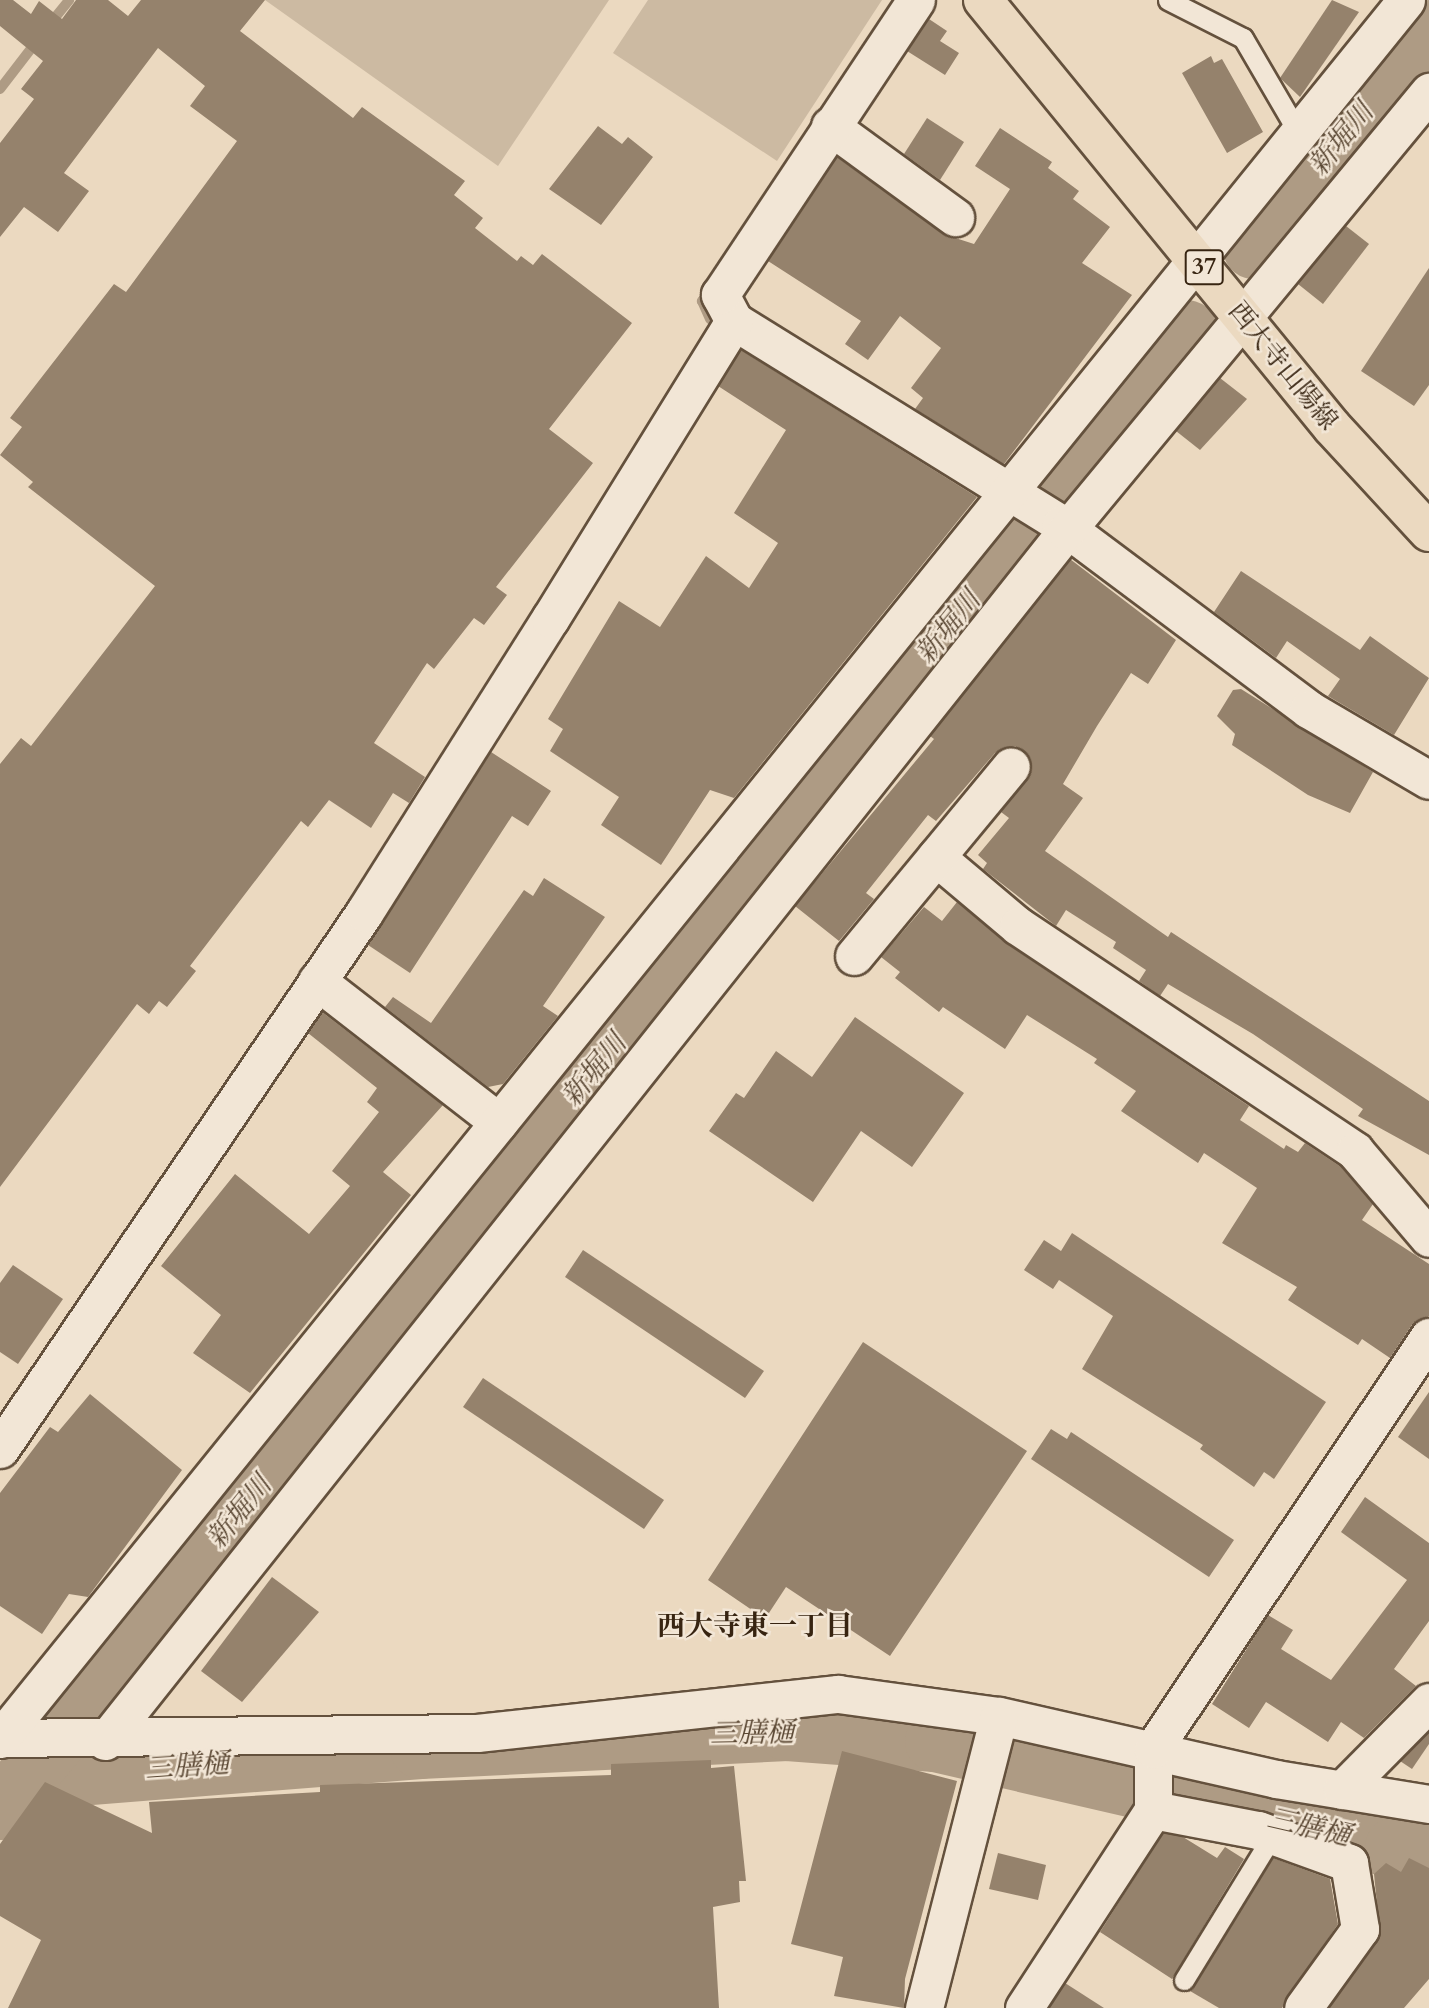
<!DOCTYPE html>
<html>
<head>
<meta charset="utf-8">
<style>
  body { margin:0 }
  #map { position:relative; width:1429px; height:2008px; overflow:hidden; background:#ebd9c0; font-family:Cardo,"Noto Serif JP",serif }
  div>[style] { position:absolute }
  .green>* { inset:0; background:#ccbaa2 }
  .stream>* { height:10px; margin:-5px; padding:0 5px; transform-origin:5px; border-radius:5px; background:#ae9b84 }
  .river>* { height:61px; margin:-30.5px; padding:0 30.5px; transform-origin:30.5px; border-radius:30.5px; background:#ae9b84 }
  .building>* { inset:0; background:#95826c }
  .roads { filter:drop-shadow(2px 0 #64513d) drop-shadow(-2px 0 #64513d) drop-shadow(0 2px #64513d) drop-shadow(0 -2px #64513d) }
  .lane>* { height:19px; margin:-9.5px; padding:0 9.5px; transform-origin:9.5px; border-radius:9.5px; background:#f2e6d6 }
  .street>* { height:37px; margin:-18.5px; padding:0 18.5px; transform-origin:18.5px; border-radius:18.5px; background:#f2e6d6 }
  .primary>* { height:38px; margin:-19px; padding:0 19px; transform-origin:19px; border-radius:19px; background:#ebd9c0 }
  span { translate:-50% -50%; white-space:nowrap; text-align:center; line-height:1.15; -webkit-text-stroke:5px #f2e6d6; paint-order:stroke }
  .shield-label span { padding:2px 5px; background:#f2e6d6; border:2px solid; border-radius:5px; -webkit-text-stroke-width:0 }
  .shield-label { font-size:24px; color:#372411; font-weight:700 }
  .street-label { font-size:26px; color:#372411 }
  .water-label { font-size:28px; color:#5b4834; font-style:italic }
  .neighbourhood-label { font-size:28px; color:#372411; font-weight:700 }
</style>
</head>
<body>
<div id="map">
  <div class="green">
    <div style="clip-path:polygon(265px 0,609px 0,498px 166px)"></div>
    <div style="clip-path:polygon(648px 0,882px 0,777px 161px,613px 53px)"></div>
  </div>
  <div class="stream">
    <div style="left:49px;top:25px;width:32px;rotate:-51deg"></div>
    <div style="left:0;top:89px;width:61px;rotate:-52.4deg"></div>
    <div style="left:710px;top:290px;width:14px;rotate:126deg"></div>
    <div style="left:702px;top:301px;width:20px;rotate:66deg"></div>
  </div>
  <div class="river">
    <div style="left:1253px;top:248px;width:280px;rotate:-51.1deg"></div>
    <div style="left:65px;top:1776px;width:356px;rotate:-4.5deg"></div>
    <div style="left:420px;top:1748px;width:367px;rotate:-2.8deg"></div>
    <div style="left:787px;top:1730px;width:148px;rotate:4.3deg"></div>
    <div style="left:935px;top:1741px;width:472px;rotate:13deg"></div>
    <div style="left:1395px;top:1847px;width:34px;rotate:3deg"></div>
    <div style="left:0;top:1809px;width:1896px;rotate:-51.25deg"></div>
  </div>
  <div class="building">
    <div style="clip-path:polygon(0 0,13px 0,31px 14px,39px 1px,62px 19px,76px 0,108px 0,128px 16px,141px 0,265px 0,240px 31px,353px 118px,362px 107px,465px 181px,454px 195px,483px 218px,475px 228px,517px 261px,521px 256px,533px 265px,542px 254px,632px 323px,549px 429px,593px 463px,496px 587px,507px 595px,484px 625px,474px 618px,434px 669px,427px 663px,374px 743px,425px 777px,409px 803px,393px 793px,371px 828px,329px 800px,308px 827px,301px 821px,190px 966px,196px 971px,167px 1007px,159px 1001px,149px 1014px,137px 1004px,0 1187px,0 764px,21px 738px,31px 746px,155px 586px,28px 487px,33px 482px,0 455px,22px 427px,10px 418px,114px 284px,126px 292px,237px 141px,190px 106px,205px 86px,158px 48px,64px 173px,89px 191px,58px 232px,24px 207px,0 237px,0 143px,34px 99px,21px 89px,43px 61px,0 26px)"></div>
    <div style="clip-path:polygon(1332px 0,1359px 12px,1300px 97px,1280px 78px)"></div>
    <div style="clip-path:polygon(929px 19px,947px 31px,940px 41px,959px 53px,945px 75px,907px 51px)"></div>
    <div style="clip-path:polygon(1211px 56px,1214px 63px,1222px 59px,1263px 132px,1227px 153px,1182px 73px)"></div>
    <div style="clip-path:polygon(927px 118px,964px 142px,940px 180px,904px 154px)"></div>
    <div style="clip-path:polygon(598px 126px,622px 144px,628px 137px,653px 157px,601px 225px,549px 189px)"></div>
    <div style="clip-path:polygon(1000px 128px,1052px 162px,1048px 168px,1079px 191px,1073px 199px,1110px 227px,1082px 263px,1132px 295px,1004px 464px,915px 409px,923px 398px,911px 388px,941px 348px,900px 316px,868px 360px,845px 344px,861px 321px,768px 261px,837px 157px,943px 234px,974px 244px,1010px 189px,975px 166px)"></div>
    <div style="clip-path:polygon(1346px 226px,1369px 244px,1323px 304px,1298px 284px)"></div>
    <div style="clip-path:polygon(1429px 268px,1429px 385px,1414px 406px,1361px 371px)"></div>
    <div style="clip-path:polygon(741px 350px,977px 497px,734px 798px,710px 790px,661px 865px,601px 825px,619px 797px,550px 751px,563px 729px,548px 719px,619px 601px,660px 627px,706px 556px,749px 588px,778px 543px,734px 513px,786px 430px,718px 386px)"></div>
    <div style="clip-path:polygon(1220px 378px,1247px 399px,1200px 450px,1176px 431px)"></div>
    <div style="clip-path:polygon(1070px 559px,1176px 640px,1148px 684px,1131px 673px,1097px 726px,1063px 784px,1083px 798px,1045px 851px,1168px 937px,1171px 932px,1429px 1101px,1429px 1155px,1358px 1116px,1363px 1109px,1253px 1034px,1168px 984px,1160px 996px,1139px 981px,1146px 970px,1113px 948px,1116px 942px,1066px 910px,1056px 926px,983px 869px,987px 863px,978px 855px,1009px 818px,1001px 812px,1032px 770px,1030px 758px,1015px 746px,995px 753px,936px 821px,928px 815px,866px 893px,874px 899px,839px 941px,795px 906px,934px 739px,930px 736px)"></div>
    <div style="clip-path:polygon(1241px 571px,1360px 650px,1370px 636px,1429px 678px,1394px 735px,1328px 696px,1340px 679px,1287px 641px,1276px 658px,1214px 612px)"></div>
    <div style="clip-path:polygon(1241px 689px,1373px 772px,1350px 813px,1308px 795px,1232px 745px,1235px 734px,1217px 716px,1233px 690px)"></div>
    <div style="clip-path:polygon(491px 752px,551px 791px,528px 826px,512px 816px,410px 973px,368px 945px)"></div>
    <div style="clip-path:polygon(544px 878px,605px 917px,543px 1006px,558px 1016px,503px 1084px,488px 1087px,385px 1007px,393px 997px,431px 1023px,524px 890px,533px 896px)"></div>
    <div style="clip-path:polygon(957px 902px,1006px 943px,1249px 1106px,1240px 1120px,1284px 1149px,1286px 1145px,1298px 1152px,1305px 1143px,1341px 1167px,1373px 1204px,1362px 1220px,1429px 1264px,1429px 1316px,1412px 1325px,1390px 1358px,1362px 1339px,1358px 1345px,1288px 1300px,1297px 1287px,1222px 1243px,1257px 1188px,1204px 1153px,1198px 1163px,1121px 1111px,1136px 1091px,1094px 1063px,1097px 1059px,1027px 1015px,1005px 1049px,943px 1007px,939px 1012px,895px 978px,900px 972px,881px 957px,924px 907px,942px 921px)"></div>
    <div style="clip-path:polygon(322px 1012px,443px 1105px,383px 1172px,411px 1195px,250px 1393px,193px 1353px,221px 1315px,161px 1266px,235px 1174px,309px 1234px,350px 1186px,332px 1171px,379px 1112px,367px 1102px,377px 1088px,308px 1033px)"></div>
    <div style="clip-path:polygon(855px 1017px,964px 1093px,912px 1167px,861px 1131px,813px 1202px,709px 1131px,736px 1093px,744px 1098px,776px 1051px,812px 1077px)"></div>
    <div style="clip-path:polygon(1072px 1233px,1326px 1402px,1274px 1479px,1264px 1472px,1254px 1487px,1200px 1449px,1203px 1445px,1082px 1369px,1113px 1316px,1059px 1280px,1053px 1289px,1024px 1270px,1044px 1240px,1061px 1251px)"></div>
    <div style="clip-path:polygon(583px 1250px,764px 1371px,745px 1398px,565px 1277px)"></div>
    <div style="clip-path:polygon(13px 1265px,63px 1299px,18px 1364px,0 1352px,0 1283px)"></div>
    <div style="clip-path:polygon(863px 1342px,1027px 1451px,890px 1656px,786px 1587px,765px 1619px,708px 1580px)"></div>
    <div style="clip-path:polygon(483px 1378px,664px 1500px,644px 1529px,463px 1407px)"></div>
    <div style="clip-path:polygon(1429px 1392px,1429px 1459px,1398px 1437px)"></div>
    <div style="clip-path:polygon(90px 1394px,182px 1470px,88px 1597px,69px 1594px,42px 1634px,0 1606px,0 1493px,50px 1427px,58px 1432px)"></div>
    <div style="clip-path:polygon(1051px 1429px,1067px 1439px,1071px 1432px,1234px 1540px,1209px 1577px,1031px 1459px)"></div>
    <div style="clip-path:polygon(1365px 1497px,1429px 1543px,1429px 1621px,1394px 1669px,1416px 1686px,1364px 1738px,1341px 1722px,1328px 1742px,1266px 1702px,1249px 1728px,1212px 1704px,1268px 1615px,1293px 1630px,1281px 1649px,1331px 1680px,1407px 1580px,1341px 1532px)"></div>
    <div style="clip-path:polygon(272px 1577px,319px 1612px,242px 1702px,201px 1671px)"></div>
    <div style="clip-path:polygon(1429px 1732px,1429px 1744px,1412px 1769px,1400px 1761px)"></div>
    <div style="clip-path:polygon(842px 1751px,957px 1781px,905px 1979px,904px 2008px,834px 1996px,843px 1957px,791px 1944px)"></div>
    <div style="clip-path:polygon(711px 1760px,711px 1768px,734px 1766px,746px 1881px,739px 1881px,740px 1902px,713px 1907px,719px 2008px,8px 2008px,41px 1940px,0 1916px,0 1844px,45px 1782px,152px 1833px,149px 1802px,320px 1792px,320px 1785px,611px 1775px,611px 1764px)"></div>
    <div style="clip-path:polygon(1163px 1833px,1183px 1837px,1217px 1858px,1225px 1847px,1244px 1859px,1172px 1979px,1100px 1932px)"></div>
    <div style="clip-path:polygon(998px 1853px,1046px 1865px,1038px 1900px,989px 1889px)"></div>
    <div style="clip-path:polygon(1273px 1858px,1330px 1879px,1338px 1924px,1282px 2008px,1219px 2008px,1190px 1991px)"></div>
    <div style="clip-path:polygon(1409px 1858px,1429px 1868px,1429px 1979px,1404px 2008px,1329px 2008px,1380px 1934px,1374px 1874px,1386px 1863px,1401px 1872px)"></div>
    <div style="clip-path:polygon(1065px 1983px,1104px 2008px,1049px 2008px)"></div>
  </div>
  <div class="roads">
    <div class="lane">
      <div style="left:1168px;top:0;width:84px;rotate:26.9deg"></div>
      <div style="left:1243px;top:38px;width:111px;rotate:59.7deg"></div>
      <div style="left:1184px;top:1980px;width:170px;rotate:-58.5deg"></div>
    </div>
    <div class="street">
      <div style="left:830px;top:126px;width:155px;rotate:36.1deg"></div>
      <div style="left:734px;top:321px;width:385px;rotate:31.8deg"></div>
      <div style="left:1061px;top:524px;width:309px;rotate:36.8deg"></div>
      <div style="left:1308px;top:709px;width:140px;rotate:30.4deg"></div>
      <div style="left:936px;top:857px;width:107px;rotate:40.1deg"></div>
      <div style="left:1018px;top:926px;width:405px;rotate:33.7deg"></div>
      <div style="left:1355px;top:1151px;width:114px;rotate:49.6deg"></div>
      <div style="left:854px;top:956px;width:246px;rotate:-50.4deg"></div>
      <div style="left:317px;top:981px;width:230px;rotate:37.8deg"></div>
      <div style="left:0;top:1449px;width:648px;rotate:-55.82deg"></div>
      <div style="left:364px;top:913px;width:348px;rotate:-57.7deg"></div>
      <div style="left:550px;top:619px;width:350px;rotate:-58.3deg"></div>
      <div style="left:734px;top:321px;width:30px;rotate:-118deg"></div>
      <div style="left:720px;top:295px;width:354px;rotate:-56.4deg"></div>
      <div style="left:0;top:1738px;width:477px;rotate:-0.6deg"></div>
      <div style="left:477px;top:1733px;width:363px;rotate:-6.2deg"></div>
      <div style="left:838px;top:1694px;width:162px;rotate:7.8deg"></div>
      <div style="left:999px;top:1716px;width:284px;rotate:12.8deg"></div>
      <div style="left:1276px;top:1779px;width:155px;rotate:9.3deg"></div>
      <div style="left:0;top:1739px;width:2236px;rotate:-51.04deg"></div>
      <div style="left:105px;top:1741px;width:1545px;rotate:-51.54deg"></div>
      <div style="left:1066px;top:531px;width:570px;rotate:-50.41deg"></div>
      <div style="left:1342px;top:1790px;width:124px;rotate:-45.3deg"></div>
      <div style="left:1153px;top:1810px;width:107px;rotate:10.8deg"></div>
      <div style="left:1258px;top:1830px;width:97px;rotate:19.9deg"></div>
      <div style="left:1349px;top:1863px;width:67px;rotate:80.5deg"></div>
      <div style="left:1360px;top:1929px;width:97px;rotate:125.8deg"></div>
      <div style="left:924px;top:2008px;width:301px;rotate:-75.6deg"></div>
      <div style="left:1024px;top:2008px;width:236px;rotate:-56.9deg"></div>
      <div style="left:1153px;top:1810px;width:61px;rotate:-90deg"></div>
      <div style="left:1153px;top:1749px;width:496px;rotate:-56.2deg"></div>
    </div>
    <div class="primary">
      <div style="left:983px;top:0;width:551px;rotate:50.74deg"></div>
      <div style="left:1332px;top:427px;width:143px;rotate:47.3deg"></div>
    </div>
  </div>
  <div class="shield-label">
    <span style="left:1204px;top:267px">37</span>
  </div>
  <div class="street-label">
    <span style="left:1283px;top:366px;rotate:51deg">西大寺山陽線</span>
  </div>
  <div class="water-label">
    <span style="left:1341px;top:139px;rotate:-51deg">新堀川</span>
    <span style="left:948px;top:627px;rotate:-51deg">新堀川</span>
    <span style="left:594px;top:1070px;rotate:-51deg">新堀川</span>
    <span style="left:239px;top:1512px;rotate:-51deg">新堀川</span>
    <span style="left:752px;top:1733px;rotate:-1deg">三膳樋</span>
    <span style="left:187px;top:1766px;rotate:-4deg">三膳樋</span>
    <span style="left:1309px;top:1827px;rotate:13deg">三膳樋</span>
  </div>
  <div class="neighbourhood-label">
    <span style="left:755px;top:1626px">西大寺東一丁目</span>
  </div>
</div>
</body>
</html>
